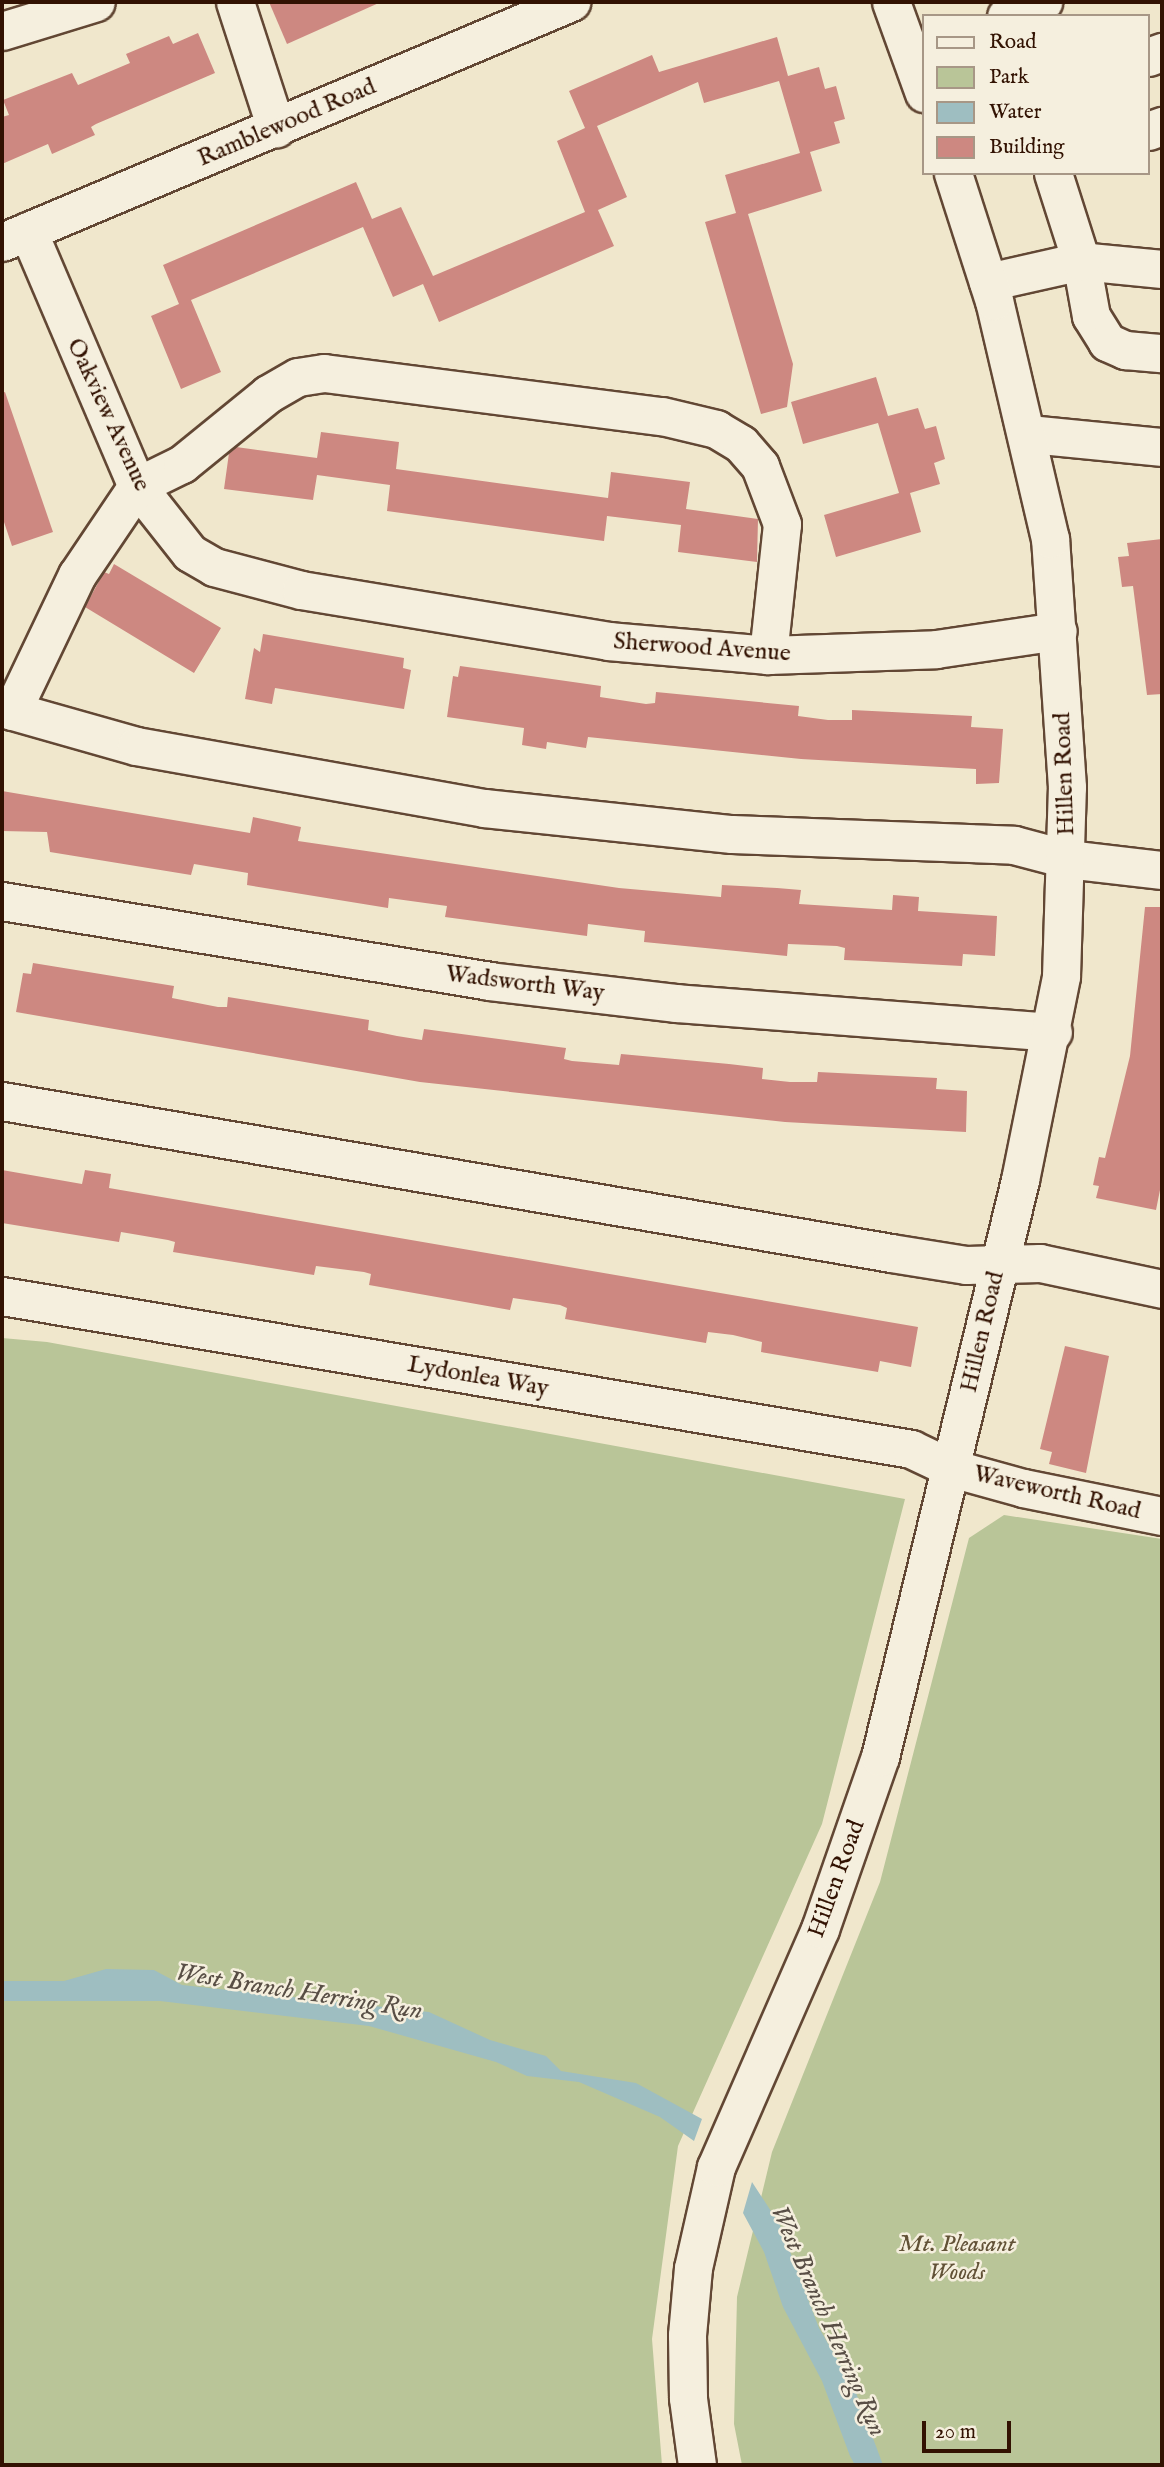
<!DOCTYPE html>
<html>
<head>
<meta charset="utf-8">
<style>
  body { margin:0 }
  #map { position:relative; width:1164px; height:2467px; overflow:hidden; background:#f0e7cc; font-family:"IM FELL English",serif }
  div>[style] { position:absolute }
  .green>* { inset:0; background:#b9c598 }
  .water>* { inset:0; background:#9ebec1 }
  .building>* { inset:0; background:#cd8881 }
  .roads { filter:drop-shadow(2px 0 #624734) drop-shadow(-2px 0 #624734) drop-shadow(0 2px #624734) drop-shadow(0 -2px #624734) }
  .minor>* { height:37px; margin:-18.5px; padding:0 18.5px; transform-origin:18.5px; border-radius:18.5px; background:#f5efde }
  span { translate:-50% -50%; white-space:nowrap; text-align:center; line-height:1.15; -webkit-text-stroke:5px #f5efde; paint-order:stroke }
  .street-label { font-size:24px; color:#321202 }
  .park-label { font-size:24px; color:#615136; font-style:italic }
  .water-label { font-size:26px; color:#584e45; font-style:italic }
  .frame { position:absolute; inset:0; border:4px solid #321202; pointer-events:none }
  .legend { position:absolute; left:922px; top:14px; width:228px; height:161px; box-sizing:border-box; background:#f5efde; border:2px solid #a79786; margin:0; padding:9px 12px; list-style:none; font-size:21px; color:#321202 }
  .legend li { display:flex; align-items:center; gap:14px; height:35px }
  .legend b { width:35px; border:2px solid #a79786 }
  .scale { position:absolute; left:922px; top:2421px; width:89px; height:32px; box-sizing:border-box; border:4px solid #321202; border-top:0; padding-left:9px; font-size:21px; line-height:24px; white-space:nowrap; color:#321202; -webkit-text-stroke:5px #f5efde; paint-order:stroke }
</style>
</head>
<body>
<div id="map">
  <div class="green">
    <div style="clip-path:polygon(2px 1338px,47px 1342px,905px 1499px,822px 1824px,678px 2146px,652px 2339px,662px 2465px,2px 2465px)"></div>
    <div style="clip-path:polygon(1004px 1515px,1162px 1539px,1162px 2465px,742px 2465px,734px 2424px,737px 2297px,772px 2152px,880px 1882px,969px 1538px)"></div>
  </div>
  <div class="water">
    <div style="clip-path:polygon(106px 1969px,154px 1970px,182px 1985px,429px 2012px,490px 2040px,546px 2056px,561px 2071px,636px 2083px,702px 2119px,694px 2141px,660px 2117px,579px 2082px,527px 2076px,496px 2062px,369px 2026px,160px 2001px,2px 2001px,2px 1981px,64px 1981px)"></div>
    <div style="clip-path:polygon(752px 2182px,780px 2225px,819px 2328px,855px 2390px,883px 2465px,855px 2465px,850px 2456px,822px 2381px,783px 2307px,764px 2252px,743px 2213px)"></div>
  </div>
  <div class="building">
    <div style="clip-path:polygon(269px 2px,381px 2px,287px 44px)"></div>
    <div style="clip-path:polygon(198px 33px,215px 73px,96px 124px,91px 127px,95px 135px,52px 154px,48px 144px,2px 164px,2px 117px,9px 115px,3px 100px,72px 73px,78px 85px,130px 63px,126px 54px,169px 36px,173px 44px)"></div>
    <div style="clip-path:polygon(777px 37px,788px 76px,819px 67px,825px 89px,836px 86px,845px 119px,834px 122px,840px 143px,810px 152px,822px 191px,748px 214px,793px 364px,787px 407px,761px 414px,705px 222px,736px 213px,725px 175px,800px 153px,779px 81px,704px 103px,698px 82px,597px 126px,627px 197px,598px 210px,614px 246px,439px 322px,423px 284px,393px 297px,363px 227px,191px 300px,221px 372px,181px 389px,151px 316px,179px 304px,163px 265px,356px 182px,372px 219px,401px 207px,433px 276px,585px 212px,557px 141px,585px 128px,569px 91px,652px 55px,659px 72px)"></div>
    <div style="clip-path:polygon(876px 377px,888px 416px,918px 408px,925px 429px,936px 426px,945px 459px,934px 463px,940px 484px,910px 493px,921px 532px,836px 557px,824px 515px,899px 493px,878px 423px,803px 444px,791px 402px)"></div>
    <div style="clip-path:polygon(5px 392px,53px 532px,12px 546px,2px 516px,2px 393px)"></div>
    <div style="clip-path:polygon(321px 432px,399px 442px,396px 469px,504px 484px,608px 498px,611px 472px,690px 482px,686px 509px,758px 519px,757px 562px,678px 552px,681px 525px,607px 516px,604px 541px,387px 511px,390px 485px,317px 475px,313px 500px,224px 489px,229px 453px,236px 447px,317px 458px)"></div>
    <div style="clip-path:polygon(1162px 539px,1162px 694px,1147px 695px,1133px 586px,1122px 587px,1118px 557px,1129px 556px,1127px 543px)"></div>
    <div style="clip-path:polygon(114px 564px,221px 628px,194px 673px,85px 607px,104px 572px,109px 574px)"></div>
    <div style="clip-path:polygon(263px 634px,404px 658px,403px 668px,411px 670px,404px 709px,275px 688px,272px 704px,245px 699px,254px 648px,260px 652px)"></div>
    <div style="clip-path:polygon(460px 666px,601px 686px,600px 697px,646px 704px,655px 703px,656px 692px,799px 706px,798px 716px,828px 720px,852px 720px,852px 710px,972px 716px,971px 727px,1003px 729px,999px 783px,976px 784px,976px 769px,801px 759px,588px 737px,586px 748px,547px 742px,546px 749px,522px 745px,524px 728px,447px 717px,453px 676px,458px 677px)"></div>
    <div style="clip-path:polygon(2px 791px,250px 833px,253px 817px,301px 827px,298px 841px,619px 888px,721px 897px,722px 885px,777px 888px,801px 890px,799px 904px,892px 910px,893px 895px,919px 897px,918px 911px,997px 916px,995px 956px,963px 954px,962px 966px,866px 961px,844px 960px,845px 948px,837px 946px,788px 944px,787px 956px,644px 942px,645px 931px,588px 924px,587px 936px,445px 917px,447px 906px,389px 898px,388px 908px,247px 885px,248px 873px,194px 864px,191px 875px,50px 852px,47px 832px,2px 831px)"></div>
    <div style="clip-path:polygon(1145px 907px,1162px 907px,1162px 1180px,1156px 1210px,1096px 1198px,1099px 1186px,1093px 1185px,1099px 1157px,1105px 1158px,1130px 1056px)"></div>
    <div style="clip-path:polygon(33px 963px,174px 986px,172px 998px,218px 1007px,227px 1007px,228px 997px,369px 1020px,368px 1030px,397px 1036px,422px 1040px,424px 1029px,566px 1048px,564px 1059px,572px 1061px,619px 1065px,621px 1054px,729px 1064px,763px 1068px,762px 1079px,790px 1082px,817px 1082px,818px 1072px,937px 1078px,936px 1089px,967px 1091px,966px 1132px,785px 1122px,420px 1082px,16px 1012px,23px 973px,31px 974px)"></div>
    <div style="clip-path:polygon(2px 1170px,82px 1184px,85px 1170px,111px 1174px,109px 1188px,918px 1327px,911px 1367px,880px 1361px,878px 1372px,761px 1352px,762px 1342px,733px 1335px,708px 1332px,706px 1343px,565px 1319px,567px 1308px,560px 1305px,513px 1298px,510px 1310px,369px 1285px,371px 1274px,364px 1272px,316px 1266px,314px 1275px,173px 1252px,175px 1242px,168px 1240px,121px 1232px,119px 1242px,2px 1223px)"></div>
    <div style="clip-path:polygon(1065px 1346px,1109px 1356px,1086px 1473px,1049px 1464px,1052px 1452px,1040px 1449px)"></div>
  </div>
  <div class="roads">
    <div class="minor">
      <div style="left:235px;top:2px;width:133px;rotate:72deg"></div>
      <div style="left:891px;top:2px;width:97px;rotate:70.1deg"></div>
      <div style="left:1006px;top:16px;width:40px;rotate:-21deg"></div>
      <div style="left:2px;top:31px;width:98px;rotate:-17.1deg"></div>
      <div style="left:1148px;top:57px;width:15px;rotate:-20deg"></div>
      <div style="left:1148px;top:131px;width:15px;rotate:-20deg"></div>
      <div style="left:28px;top:231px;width:277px;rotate:66.9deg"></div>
      <div style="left:137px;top:486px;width:85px;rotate:51.7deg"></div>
      <div style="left:190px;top:553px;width:28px;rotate:30deg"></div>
      <div style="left:214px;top:567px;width:90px;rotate:14.8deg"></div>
      <div style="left:301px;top:590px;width:311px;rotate:9.4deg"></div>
      <div style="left:608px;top:641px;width:161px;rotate:5deg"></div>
      <div style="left:768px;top:655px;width:168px;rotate:-2deg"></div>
      <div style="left:936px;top:649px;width:123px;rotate:-8.4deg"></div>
      <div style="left:2px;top:242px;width:618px;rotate:-22.87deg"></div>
      <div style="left:1162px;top:269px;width:81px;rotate:-174.4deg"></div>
      <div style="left:1081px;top:261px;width:56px;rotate:79.7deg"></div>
      <div style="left:1091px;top:316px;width:31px;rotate:58deg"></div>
      <div style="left:1107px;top:342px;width:20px;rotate:24deg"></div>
      <div style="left:1125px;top:350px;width:37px;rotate:5deg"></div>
      <div style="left:988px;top:282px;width:95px;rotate:-12.7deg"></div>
      <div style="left:1081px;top:261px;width:92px;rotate:-107.7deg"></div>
      <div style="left:1029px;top:434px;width:134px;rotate:5.6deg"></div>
      <div style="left:2px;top:708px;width:139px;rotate:15.8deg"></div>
      <div style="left:136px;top:746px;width:353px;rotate:10.1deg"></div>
      <div style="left:484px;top:808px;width:249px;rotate:6deg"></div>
      <div style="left:732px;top:834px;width:282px;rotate:2.2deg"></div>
      <div style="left:1014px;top:845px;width:55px;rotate:14.8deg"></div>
      <div style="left:1067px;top:859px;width:96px;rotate:6.6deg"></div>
      <div style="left:12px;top:711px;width:151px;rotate:-64.5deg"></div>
      <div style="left:77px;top:575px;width:107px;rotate:-56deg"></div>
      <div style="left:137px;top:486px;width:50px;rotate:-26.1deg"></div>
      <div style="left:182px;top:464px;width:111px;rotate:-39.1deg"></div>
      <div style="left:268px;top:394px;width:34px;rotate:-30deg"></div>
      <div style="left:298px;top:377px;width:26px;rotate:-9deg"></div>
      <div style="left:324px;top:373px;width:341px;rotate:7.3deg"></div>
      <div style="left:662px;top:416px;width:56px;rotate:13.5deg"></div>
      <div style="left:716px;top:429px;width:29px;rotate:31deg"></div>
      <div style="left:741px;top:444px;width:29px;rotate:49deg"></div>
      <div style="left:760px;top:466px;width:62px;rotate:69.2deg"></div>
      <div style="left:782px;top:524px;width:132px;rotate:96.1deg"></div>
      <div style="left:2px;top:901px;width:494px;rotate:9.3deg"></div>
      <div style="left:489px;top:981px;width:188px;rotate:6.7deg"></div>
      <div style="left:676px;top:1003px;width:378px;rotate:4.4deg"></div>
      <div style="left:2px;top:1101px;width:902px;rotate:9.7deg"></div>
      <div style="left:891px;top:1253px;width:76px;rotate:9.1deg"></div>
      <div style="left:966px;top:1265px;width:74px;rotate:-1.5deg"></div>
      <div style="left:1040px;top:1263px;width:125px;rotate:12deg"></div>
      <div style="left:2px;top:1296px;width:922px;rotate:9.55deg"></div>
      <div style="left:911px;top:1449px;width:44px;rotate:25.4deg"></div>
      <div style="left:951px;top:1468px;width:75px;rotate:15.5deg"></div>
      <div style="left:1023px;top:1488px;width:142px;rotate:11.4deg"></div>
      <div style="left:697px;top:2465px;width:68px;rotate:-97.7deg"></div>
      <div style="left:688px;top:2398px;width:63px;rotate:-90.9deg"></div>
      <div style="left:687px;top:2335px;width:67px;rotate:-84.9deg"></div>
      <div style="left:693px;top:2268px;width:104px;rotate:-77.2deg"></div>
      <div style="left:716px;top:2167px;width:260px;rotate:-66.4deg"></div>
      <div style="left:820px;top:1929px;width:182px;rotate:-70.8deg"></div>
      <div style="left:880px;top:1757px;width:594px;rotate:-76.36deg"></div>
      <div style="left:1020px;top:1180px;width:208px;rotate:-78.6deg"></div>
      <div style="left:1061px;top:976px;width:189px;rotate:-88.2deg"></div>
      <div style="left:1067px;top:787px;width:249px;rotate:-93.9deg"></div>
      <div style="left:1050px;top:539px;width:244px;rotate:-103.2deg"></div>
      <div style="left:994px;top:301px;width:134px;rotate:-107.8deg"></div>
    </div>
  </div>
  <div class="street-label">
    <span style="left:287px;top:123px;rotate:-23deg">Ramblewood Road</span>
    <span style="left:108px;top:415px;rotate:65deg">Oakview Avenue</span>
    <span style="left:702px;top:648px;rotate:4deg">Sherwood Avenue</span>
    <span style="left:1065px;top:774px;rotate:-92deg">Hillen Road</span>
    <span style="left:525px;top:984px;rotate:7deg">Wadsworth Way</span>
    <span style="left:983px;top:1332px;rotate:-77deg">Hillen Road</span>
    <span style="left:478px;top:1377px;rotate:10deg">Lydonlea Way</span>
    <span style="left:1057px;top:1493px;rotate:13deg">Waveworth Road</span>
    <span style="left:837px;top:1879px;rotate:-70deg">Hillen Road</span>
  </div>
  <div class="park-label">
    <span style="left:957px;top:2259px">Mt. Pleasant<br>Woods</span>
  </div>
  <div class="water-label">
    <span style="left:299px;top:1992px;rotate:9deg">West Branch Herring Run</span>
    <span style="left:828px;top:2321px;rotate:66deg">West Branch Herring Run</span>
  </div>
  <div class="frame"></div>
  <ul class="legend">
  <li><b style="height:9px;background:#f5efde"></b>Road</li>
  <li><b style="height:19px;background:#b9c598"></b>Park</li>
  <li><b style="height:19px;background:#9ebec1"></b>Water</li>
  <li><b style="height:19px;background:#cd8881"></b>Building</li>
  </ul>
  <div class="scale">20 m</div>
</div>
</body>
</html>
